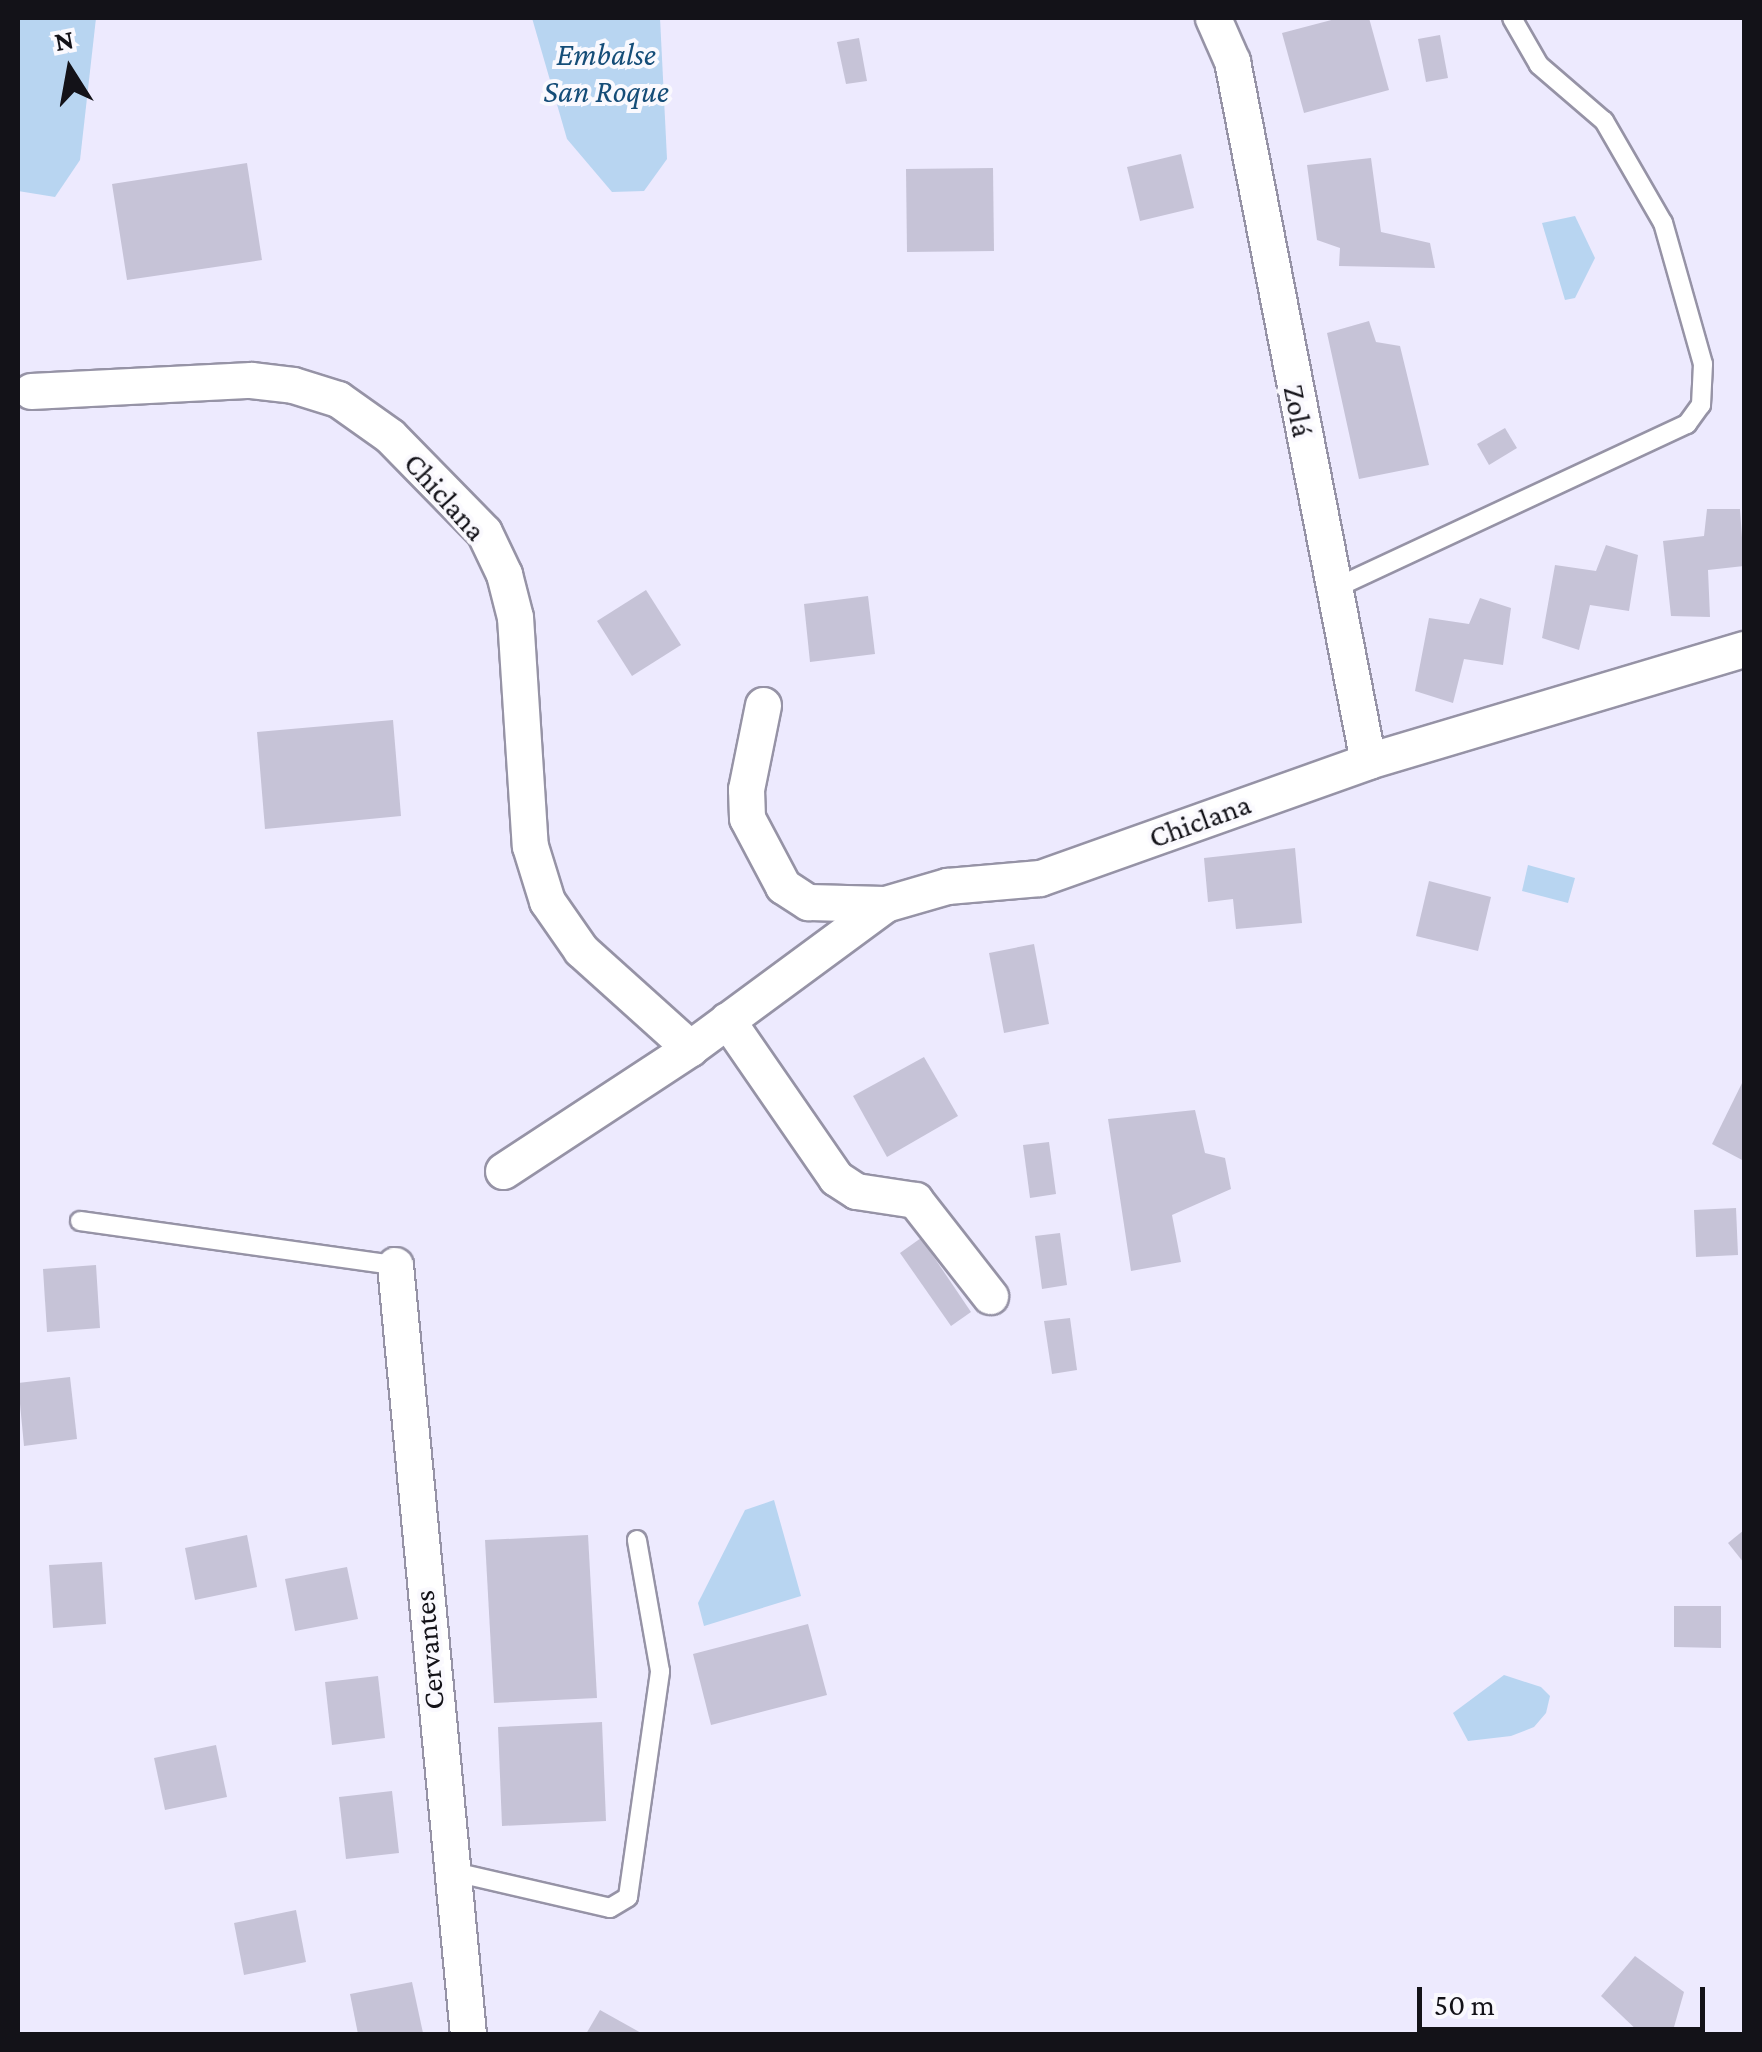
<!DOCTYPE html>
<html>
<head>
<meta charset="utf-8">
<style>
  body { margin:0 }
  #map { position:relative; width:1762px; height:2052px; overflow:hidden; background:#edeafe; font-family:"Crimson Pro",serif }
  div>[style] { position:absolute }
  .water>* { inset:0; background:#b8d5f1 }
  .building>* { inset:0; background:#c6c3d7 }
  .roads { filter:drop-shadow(2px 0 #9693a6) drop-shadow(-2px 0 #9693a6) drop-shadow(0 2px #9693a6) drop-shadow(0 -2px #9693a6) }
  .lane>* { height:18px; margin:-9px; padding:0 9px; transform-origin:9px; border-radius:9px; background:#fff }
  .street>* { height:35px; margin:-17.5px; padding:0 17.5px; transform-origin:17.5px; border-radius:17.5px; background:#fff }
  span { translate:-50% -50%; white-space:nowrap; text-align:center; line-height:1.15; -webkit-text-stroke:8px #faf9fe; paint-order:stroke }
  .street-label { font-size:30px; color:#131218 }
  .water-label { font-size:32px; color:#154d78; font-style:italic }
  .frame { position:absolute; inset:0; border:20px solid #131218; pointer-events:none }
  .north { position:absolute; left:20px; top:20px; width:100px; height:100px; -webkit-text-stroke:8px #faf9fe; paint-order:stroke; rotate:349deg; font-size:28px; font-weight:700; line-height:40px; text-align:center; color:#131218 }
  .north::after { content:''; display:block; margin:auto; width:35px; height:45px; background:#131218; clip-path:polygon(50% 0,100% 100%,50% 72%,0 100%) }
  .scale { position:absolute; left:1417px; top:1987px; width:288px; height:45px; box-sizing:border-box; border:5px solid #131218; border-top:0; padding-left:12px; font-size:30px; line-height:35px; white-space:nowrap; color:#131218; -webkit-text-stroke:8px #faf9fe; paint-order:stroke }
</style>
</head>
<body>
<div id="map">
  <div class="water">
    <div style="clip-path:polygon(18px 18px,96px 18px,80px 160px,55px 197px,18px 191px)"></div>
    <div style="clip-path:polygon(532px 18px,660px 18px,667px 159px,644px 191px,612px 192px,567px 139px)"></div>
    <div style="clip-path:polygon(1575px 216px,1595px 258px,1575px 298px,1565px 300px,1542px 223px)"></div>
    <div style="clip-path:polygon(1528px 865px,1575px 878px,1568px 903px,1522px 891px)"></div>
    <div style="clip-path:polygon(774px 1500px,801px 1596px,704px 1626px,698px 1603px,745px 1510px)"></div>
    <div style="clip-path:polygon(1504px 1675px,1541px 1687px,1550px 1696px,1546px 1713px,1534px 1727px,1511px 1736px,1468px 1741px,1453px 1713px)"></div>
  </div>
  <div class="building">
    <div style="clip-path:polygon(1339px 18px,1369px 18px,1389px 90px,1304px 113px,1282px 33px)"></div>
    <div style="clip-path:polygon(1440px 35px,1448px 78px,1426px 82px,1418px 39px)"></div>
    <div style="clip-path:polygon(859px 38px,867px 81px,846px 84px,837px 42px)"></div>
    <div style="clip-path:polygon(1181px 154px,1194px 208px,1140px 221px,1127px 167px)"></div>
    <div style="clip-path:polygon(1371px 158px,1381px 232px,1430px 243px,1435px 268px,1339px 266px,1340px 248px,1317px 240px,1307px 165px)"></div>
    <div style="clip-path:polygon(247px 163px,262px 260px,127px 280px,112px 184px)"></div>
    <div style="clip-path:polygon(993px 168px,994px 251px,907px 252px,906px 169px)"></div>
    <div style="clip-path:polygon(1369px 321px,1376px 342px,1400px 346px,1429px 465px,1359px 479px,1327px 333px)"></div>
    <div style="clip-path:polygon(1505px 428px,1517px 448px,1489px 465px,1477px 444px)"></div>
    <div style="clip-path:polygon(1707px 509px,1740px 509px,1744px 566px,1708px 570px,1710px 617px,1671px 616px,1663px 541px,1704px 536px)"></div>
    <div style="clip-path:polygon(1606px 545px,1638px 555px,1629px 611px,1590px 605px,1579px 650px,1542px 638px,1555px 565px,1596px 571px)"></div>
    <div style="clip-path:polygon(646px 590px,681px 645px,632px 676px,597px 621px)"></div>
    <div style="clip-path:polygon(868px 596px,875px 654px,810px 662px,804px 604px)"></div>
    <div style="clip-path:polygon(1480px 598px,1511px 608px,1503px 665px,1464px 659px,1453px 703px,1415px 691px,1429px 618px,1469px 624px)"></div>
    <div style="clip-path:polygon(393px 720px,401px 816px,265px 829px,257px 732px)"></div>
    <div style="clip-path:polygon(1295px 848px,1302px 923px,1236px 929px,1233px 899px,1208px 902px,1204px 858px)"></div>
    <div style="clip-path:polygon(1429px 881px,1491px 897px,1478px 951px,1416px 936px)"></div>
    <div style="clip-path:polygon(1034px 944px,1049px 1024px,1004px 1033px,989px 953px)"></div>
    <div style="clip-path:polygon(924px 1057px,958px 1116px,887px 1157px,853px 1096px)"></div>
    <div style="clip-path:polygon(1744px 1079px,1744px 1161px,1712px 1144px)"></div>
    <div style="clip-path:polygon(1195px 1110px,1205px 1153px,1225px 1158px,1231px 1189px,1172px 1215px,1181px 1262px,1131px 1271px,1108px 1119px)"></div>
    <div style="clip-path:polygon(1049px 1142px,1056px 1194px,1030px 1198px,1023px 1145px)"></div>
    <div style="clip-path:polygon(1736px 1208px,1738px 1255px,1696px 1257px,1694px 1210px)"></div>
    <div style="clip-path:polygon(1060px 1233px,1067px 1285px,1042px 1289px,1035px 1236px)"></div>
    <div style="clip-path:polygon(921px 1238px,971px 1312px,951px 1326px,900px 1253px)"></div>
    <div style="clip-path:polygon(96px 1265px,100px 1328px,47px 1332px,43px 1269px)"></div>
    <div style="clip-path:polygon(1070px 1318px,1077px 1370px,1052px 1374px,1044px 1321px)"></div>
    <div style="clip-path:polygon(70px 1377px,77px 1439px,24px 1446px,18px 1383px)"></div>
    <div style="clip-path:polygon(1744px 1530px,1744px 1563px,1728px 1543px)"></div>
    <div style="clip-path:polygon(247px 1535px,257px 1587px,195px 1600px,185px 1548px)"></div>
    <div style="clip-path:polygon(588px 1535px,597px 1698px,494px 1703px,485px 1540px)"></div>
    <div style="clip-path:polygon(102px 1562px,106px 1624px,53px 1628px,49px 1565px)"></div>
    <div style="clip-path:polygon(347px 1567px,358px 1619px,295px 1631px,285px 1579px)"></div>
    <div style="clip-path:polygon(1674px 1606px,1721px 1606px,1721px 1648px,1674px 1647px)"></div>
    <div style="clip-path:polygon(808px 1624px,827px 1695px,711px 1725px,693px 1654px)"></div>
    <div style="clip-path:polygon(378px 1676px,385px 1738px,332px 1745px,325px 1682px)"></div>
    <div style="clip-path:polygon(602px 1722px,606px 1821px,502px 1826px,498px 1727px)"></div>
    <div style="clip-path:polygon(216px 1745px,227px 1797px,165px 1810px,154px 1758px)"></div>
    <div style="clip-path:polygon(392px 1791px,399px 1853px,346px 1859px,339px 1797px)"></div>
    <div style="clip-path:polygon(296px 1910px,306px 1962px,244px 1975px,234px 1923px)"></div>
    <div style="clip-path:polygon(1635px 1956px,1684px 1992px,1672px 2034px,1641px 2034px,1601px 1996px)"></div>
    <div style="clip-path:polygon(412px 1982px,423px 2033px,358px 2034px,350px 1994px)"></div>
    <div style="clip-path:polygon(600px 2010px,643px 2034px,586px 2034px)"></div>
  </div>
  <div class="roads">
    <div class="lane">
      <div style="left:1331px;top:590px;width:393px;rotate:-25deg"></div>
      <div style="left:1687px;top:424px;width:24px;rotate:-54deg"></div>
      <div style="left:1701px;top:405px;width:41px;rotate:-87.2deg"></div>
      <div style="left:1703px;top:364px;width:147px;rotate:-105.8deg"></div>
      <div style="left:1663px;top:223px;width:118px;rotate:-120deg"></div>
      <div style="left:1604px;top:121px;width:86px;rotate:-139.3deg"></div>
      <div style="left:1539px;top:65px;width:54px;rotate:-119.9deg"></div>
      <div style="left:80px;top:1221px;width:318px;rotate:8deg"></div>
      <div style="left:450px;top:1871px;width:164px;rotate:13deg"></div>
      <div style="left:610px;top:1908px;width:21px;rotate:-31deg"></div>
      <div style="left:628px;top:1897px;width:228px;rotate:-81.9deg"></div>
      <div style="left:660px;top:1671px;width:133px;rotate:-100deg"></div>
    </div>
    <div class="street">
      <div style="left:1213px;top:18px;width:47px;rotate:66.2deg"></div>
      <div style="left:1232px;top:61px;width:713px;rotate:79.01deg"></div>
      <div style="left:31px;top:391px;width:220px;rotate:-2.9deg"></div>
      <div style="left:251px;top:380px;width:42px;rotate:6.8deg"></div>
      <div style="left:293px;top:385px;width:47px;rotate:17.3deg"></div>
      <div style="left:338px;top:399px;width:64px;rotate:35.4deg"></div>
      <div style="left:390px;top:436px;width:134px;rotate:45.6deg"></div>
      <div style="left:484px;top:532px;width:47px;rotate:64.5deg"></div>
      <div style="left:504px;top:574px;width:44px;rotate:75.7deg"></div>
      <div style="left:515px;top:617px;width:229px;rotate:86.3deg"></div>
      <div style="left:530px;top:846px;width:58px;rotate:72.8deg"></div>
      <div style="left:547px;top:901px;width:60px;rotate:55.2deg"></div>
      <div style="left:581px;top:950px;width:147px;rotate:42deg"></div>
      <div style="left:763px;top:705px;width:86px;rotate:101.4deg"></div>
      <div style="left:746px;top:789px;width:29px;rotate:88deg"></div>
      <div style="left:747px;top:818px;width:77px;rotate:62.1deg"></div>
      <div style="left:783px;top:886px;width:30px;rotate:33deg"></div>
      <div style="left:808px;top:902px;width:77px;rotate:1.5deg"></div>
      <div style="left:727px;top:1020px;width:192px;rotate:55.4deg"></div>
      <div style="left:836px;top:1178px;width:24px;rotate:33deg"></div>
      <div style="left:856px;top:1191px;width:60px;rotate:8.7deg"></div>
      <div style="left:915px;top:1200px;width:122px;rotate:52deg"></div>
      <div style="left:503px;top:1171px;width:224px;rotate:-33.3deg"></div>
      <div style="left:690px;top:1048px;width:242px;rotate:-36.4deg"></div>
      <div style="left:885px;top:904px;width:65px;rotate:-16.2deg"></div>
      <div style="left:947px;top:886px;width:93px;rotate:-4.9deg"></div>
      <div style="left:1040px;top:878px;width:348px;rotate:-19.6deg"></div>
      <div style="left:1368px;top:761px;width:392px;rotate:-16.6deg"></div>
      <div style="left:395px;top:1265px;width:772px;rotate:84.58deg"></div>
    </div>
  </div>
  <div class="street-label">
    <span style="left:1298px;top:411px;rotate:79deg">Zolá</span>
    <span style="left:445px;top:497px;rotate:48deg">Chiclana</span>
    <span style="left:1200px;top:821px;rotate:-20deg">Chiclana</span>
    <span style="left:429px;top:1650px;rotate:-95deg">Cervantes</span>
  </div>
  <div class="water-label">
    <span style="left:606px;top:73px">Embalse<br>San Roque</span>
  </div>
  <div class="frame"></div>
  <div class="north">N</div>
  <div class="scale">50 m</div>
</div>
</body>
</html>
